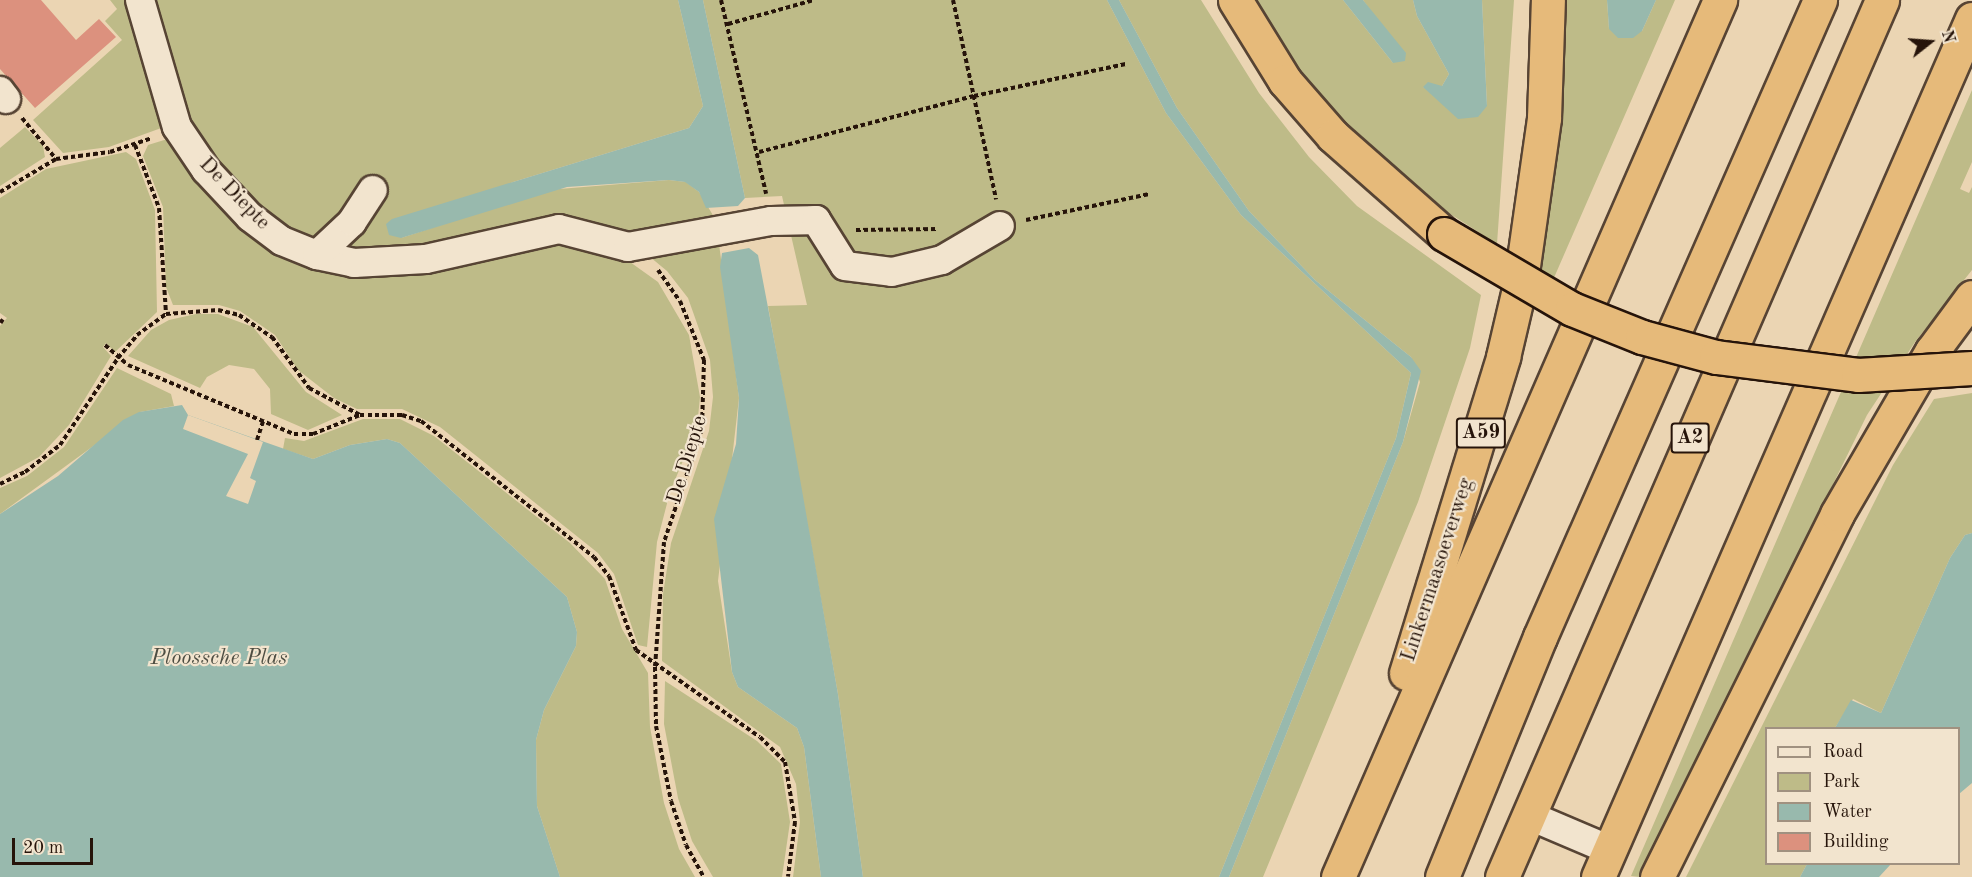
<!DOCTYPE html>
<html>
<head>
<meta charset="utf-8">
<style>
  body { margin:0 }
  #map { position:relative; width:1972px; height:877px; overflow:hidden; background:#ebd5b3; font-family:"Old Standard TT",serif }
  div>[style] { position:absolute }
  .green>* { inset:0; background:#bebb88 }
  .water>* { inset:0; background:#98b9ad }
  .pier>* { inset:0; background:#ebd5b3 }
  .building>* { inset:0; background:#dc917e }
  .path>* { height:4px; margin-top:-2px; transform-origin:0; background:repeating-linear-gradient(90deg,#26140a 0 4.5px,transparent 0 7.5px) }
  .roads { filter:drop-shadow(2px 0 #574434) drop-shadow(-2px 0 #574434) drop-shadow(0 2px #574434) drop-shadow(0 -2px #574434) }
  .minor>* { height:28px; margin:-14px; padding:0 14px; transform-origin:14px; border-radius:14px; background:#f2e4ce }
  .highway>* { height:33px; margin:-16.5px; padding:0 16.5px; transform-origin:16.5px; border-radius:16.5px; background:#e6ba7a }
  .bridges { filter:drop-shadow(2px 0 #26140a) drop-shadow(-2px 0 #26140a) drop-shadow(0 2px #26140a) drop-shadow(0 -2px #26140a) }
  .highway-bridge>* { height:33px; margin:-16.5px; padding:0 16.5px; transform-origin:16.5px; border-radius:16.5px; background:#e6ba7a }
  span { translate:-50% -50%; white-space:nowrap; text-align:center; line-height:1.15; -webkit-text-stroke:4.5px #f2e4ce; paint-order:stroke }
  .shield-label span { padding:2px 4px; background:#f2e4ce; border:2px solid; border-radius:4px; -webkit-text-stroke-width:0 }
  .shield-label { font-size:20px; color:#26140a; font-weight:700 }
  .street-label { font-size:21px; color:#26140a }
  .water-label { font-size:22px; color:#4e4e43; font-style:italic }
  .legend { position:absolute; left:1765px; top:727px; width:195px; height:138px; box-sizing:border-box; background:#f2e4ce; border:2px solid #a09180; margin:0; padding:8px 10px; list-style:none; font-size:18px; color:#26140a }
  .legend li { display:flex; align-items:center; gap:12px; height:30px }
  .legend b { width:30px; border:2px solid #a09180 }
  .north { position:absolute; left:1900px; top:12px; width:60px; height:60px; -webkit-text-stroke:4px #f2e4ce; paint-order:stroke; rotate:73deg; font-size:16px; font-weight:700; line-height:24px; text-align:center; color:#26140a }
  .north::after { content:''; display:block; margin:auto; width:21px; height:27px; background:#26140a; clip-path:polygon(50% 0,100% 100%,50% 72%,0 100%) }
  .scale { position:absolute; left:12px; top:838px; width:81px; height:27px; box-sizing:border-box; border:3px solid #26140a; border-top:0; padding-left:8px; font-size:18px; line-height:21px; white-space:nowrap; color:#26140a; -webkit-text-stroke:4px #f2e4ce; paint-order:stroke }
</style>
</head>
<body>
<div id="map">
  <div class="green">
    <div style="clip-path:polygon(110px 0,134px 0,164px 127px,109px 147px,63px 153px,33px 120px,122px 40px,105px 21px,117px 9px)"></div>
    <div style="clip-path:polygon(146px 0,678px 0,703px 106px,689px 128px,513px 182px,401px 238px,547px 190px,669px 180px,686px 182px,699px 192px,717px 222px,424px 252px,329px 251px,347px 215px,312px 246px,256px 213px,182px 122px)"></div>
    <div style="clip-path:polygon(703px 0,1107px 0,1166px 113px,1241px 215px,1411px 373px,1396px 438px,1219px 877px,863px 877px,838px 694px,768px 306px,807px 305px,782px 196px,745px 198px)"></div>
    <div style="clip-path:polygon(1119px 0,1201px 0,1259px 93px,1309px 157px,1357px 206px,1481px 295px,1470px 348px,1418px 502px,1263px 877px,1229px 877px,1403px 442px,1420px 382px,1411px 357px,1315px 280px,1249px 211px,1177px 108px)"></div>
    <div style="clip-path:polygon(1253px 0,1343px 0,1393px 63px,1376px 18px,1363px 0,1413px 0,1417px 16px,1449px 74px,1442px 86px,1423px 87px,1487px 105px,1482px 0,1514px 0,1497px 244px,1388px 174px,1297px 70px)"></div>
    <div style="clip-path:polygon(1565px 0,1607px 0,1609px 29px,1642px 31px,1656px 0,1675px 0,1553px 280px,1541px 275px,1561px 119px)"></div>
    <div style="clip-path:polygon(1972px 90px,1972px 162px,1960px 189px,1969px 193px,1972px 187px,1972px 270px,1915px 342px,1867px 415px,1640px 877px,1631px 876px)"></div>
    <div style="clip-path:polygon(25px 127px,43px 146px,45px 157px,0 186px,0 148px)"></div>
    <div style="clip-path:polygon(174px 137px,315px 263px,558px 238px,623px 257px,658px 282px,689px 335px,700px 397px,697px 427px,670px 492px,657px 542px,647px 647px,638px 645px,614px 574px,598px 553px,440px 427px,402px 409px,357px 409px,334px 398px,298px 370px,275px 335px,240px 311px,219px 305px,173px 305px,166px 287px,163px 207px,143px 156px,148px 145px)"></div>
    <div style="clip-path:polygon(126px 152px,136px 159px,155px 210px,157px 312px,115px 352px,106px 343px,103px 347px,111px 356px,69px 425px,39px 457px,0 478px,0 326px,7px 318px,0 313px,0 198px,46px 169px)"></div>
    <div style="clip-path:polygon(718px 236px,739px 398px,718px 581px,732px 672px,738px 687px,797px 728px,804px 747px,821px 877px,793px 877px,800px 822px,796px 784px,780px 747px,662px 661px,663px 594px,671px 543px,709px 431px,713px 397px,710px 360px,688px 298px,667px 271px,644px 252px)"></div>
    <div style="clip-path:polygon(196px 314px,218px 314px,253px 327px,306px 392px,342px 415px,308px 430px,271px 414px,270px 389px,254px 369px,229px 365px,207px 377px,200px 388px,128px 356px,151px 330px,169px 320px)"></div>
    <div style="clip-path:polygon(117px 368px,171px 394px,174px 406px,140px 412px,0 514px,0 488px,27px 476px,64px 447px)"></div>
    <div style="clip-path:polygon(1972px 393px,1972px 533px,1965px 535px,1950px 558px,1881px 713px,1853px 699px,1835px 728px,1766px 728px,1766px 864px,1807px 864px,1800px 877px,1686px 877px,1893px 465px,1934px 399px)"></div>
    <div style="clip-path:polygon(363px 419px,400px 419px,434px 436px,570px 543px,605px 579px,622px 629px,648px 673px,650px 727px,664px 803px,679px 849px,695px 877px,560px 877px,537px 806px,536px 740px,544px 710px,576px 646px,577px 632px,567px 597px,400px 443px,387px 439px,350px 445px,313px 459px,283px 449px,285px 438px,304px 441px)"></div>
    <div style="clip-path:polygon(665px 681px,757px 741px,781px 764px,790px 822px,782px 877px,713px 877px,692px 841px,678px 798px,664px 724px)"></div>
  </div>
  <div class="water">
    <div style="clip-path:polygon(678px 0,703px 0,745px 198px,738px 206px,706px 208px,699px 192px,685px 182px,669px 180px,567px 187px,401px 238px,389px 235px,386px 224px,392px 219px,689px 128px,703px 106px)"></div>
    <div style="clip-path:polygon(1107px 0,1119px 0,1177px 108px,1249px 211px,1315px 280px,1411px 357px,1421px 371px,1403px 442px,1229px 877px,1219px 877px,1396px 438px,1411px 373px,1241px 215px,1166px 113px)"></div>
    <div style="clip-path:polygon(1343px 0,1363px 0,1406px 53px,1405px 61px,1393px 63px)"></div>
    <div style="clip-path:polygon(1413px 0,1482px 0,1487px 106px,1478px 117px,1458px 119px,1423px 87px,1428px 82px,1442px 86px,1449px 74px,1417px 16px)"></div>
    <div style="clip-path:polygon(1607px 0,1656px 0,1642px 31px,1633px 38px,1618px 38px,1609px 29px)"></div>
    <div style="clip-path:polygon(749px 248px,758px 255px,791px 428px,838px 694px,863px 877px,821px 877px,804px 747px,797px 728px,738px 687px,732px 672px,714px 519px,736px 444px,739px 398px,720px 267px,722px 253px)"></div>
    <div style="clip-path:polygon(182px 405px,188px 415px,313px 459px,350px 445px,387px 439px,400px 443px,567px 597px,577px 632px,576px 646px,544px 710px,536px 740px,537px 806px,560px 877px,0 877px,0 514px,58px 476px,123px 420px,139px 412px)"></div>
    <div style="clip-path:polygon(1972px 533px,1972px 783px,1959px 794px,1958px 728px,1835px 728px,1851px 700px,1881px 713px,1950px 558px,1965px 535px)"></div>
    <div style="clip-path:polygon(1807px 864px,1891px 864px,1879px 877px,1800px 877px)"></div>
  </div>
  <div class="pier">
    <div style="clip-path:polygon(188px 415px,263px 442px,250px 478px,256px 481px,248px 504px,226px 496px,248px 454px,183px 429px)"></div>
  </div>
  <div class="building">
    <div style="clip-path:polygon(0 0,41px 0,76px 40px,99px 19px,116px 37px,35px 108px,0 69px)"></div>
  </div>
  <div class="path">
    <div style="left:721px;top:0;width:199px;rotate:76.9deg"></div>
    <div style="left:953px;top:0;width:204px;rotate:77.8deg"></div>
    <div style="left:728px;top:24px;width:89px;rotate:-15.6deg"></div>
    <div style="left:22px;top:118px;width:53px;rotate:50.3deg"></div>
    <div style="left:135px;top:145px;width:67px;rotate:69.1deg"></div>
    <div style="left:159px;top:208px;width:106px;rotate:86.2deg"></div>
    <div style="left:759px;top:152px;width:222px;rotate:-14.6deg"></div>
    <div style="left:974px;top:96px;width:155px;rotate:-11.9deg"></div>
    <div style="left:0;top:192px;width:65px;rotate:-30.5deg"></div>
    <div style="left:56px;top:159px;width:54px;rotate:-7.4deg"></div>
    <div style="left:110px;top:152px;width:44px;rotate:-18.4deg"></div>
    <div style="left:1026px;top:220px;width:126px;rotate:-11.9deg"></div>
    <div style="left:856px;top:230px;width:82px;rotate:-0.7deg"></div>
    <div style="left:658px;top:270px;width:38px;rotate:55deg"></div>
    <div style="left:680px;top:301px;width:64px;rotate:67.9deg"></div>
    <div style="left:704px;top:360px;width:69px;rotate:91.7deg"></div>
    <div style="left:702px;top:429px;width:119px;rotate:108.6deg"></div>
    <div style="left:664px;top:542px;width:125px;rotate:94.1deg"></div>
    <div style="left:655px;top:667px;width:59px;rotate:89deg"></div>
    <div style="left:656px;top:726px;width:76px;rotate:78.7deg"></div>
    <div style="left:671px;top:801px;width:46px;rotate:71.2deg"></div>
    <div style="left:686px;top:845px;width:37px;rotate:61deg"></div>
    <div style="left:0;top:320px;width:4px;rotate:34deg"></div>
    <div style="left:105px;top:345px;width:30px;rotate:41deg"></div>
    <div style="left:128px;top:365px;width:180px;rotate:22.6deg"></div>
    <div style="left:294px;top:434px;width:19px"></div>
    <div style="left:313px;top:434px;width:51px;rotate:-22deg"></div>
    <div style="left:257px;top:440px;width:20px;rotate:-72deg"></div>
    <div style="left:0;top:484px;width:28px;rotate:-26deg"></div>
    <div style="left:25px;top:472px;width:44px;rotate:-37.6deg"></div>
    <div style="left:60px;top:445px;width:105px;rotate:-56.3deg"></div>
    <div style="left:118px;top:358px;width:30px;rotate:-50deg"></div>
    <div style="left:137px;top:335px;width:36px;rotate:-36deg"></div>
    <div style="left:166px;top:314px;width:52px;rotate:-4.4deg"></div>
    <div style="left:218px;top:310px;width:22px;rotate:13deg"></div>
    <div style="left:239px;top:315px;width:40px;rotate:34deg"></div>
    <div style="left:272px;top:337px;width:63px;rotate:54deg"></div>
    <div style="left:309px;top:388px;width:58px;rotate:27.9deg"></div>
    <div style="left:360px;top:415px;width:42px"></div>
    <div style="left:402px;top:415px;width:20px;rotate:18deg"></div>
    <div style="left:421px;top:421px;width:220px;rotate:38.2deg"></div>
    <div style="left:594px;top:557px;width:24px;rotate:52deg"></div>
    <div style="left:609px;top:576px;width:79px;rotate:70deg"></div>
    <div style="left:636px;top:650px;width:151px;rotate:35.1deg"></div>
    <div style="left:760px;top:737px;width:35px;rotate:45deg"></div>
    <div style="left:785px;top:762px;width:61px;rotate:80.5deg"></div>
    <div style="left:795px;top:822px;width:55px;rotate:97.3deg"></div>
  </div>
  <div class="roads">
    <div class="minor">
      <div style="left:140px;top:0;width:132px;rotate:73.8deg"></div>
      <div style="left:177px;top:127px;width:52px;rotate:56deg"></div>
      <div style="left:206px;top:170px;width:64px;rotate:46.9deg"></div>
      <div style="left:250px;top:217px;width:40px;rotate:37deg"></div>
      <div style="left:282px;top:241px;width:38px;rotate:22deg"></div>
      <div style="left:317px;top:255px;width:38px;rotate:12deg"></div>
      <div style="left:354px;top:263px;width:72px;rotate:-3.2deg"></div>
      <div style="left:426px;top:259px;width:136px;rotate:-12.7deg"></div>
      <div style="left:559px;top:229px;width:71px;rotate:14.6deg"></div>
      <div style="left:628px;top:247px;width:145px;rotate:-10.3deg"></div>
      <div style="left:771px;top:221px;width:45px;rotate:-1.3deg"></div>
      <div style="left:816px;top:220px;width:54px;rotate:57.8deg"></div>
      <div style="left:845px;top:266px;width:47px;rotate:7.3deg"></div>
      <div style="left:892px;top:272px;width:51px;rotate:-13.5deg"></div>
      <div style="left:942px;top:260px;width:67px;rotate:-30.4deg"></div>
      <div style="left:0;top:91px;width:10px;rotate:53deg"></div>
      <div style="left:317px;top:255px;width:48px;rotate:-43.3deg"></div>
      <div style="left:352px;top:222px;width:38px;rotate:-57deg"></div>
      <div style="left:1528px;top:815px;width:89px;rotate:23.1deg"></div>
    </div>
    <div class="highway">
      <div style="left:1235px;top:0;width:95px;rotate:58.3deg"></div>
      <div style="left:1285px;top:81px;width:73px;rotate:48.9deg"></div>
      <div style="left:1333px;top:136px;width:148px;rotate:41.4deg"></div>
      <div style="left:1406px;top:673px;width:331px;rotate:-72.9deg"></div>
      <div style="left:1503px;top:357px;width:79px;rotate:-76.8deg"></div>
      <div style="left:1521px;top:280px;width:164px;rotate:-81.9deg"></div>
      <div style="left:1544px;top:118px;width:118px;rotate:-88.1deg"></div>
      <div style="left:1338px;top:877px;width:957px;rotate:-66.46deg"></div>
      <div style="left:1442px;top:877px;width:259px;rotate:-67.8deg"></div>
      <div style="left:1540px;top:637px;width:696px;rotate:-66.27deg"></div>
      <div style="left:1502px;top:877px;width:956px;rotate:-66.57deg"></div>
      <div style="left:1598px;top:877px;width:936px;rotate:-66.45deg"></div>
      <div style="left:1657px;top:877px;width:405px;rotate:-63.6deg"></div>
      <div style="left:1837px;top:514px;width:189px;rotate:-59.8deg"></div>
      <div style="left:1932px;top:351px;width:67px;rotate:-53.5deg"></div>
    </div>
  </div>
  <div class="bridges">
    <div class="highway-bridge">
      <div style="left:1444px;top:234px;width:148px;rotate:30.4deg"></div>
      <div style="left:1572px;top:309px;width:75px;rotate:21.8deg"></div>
      <div style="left:1642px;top:337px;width:77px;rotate:15.1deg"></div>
      <div style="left:1716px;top:357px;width:143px;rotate:7.2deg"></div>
      <div style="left:1858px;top:375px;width:114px;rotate:-3.5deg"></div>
    </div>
  </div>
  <div class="shield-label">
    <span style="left:1481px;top:433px">A59</span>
    <span style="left:1690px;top:438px">A2</span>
  </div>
  <div class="street-label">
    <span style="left:234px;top:194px;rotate:46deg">De Diepte</span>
    <span style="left:688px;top:460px;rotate:-73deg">De Diepte</span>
    <span style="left:1438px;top:570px;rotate:-72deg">Linkermaasoeverweg</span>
  </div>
  <div class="water-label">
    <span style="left:219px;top:659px">Ploossche Plas</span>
  </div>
  <ul class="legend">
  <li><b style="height:8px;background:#f2e4ce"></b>Road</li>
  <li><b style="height:16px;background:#bebb88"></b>Park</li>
  <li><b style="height:16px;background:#98b9ad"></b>Water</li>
  <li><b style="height:16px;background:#dc917e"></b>Building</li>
  </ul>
  <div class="north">N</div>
  <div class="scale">20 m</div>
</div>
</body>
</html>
